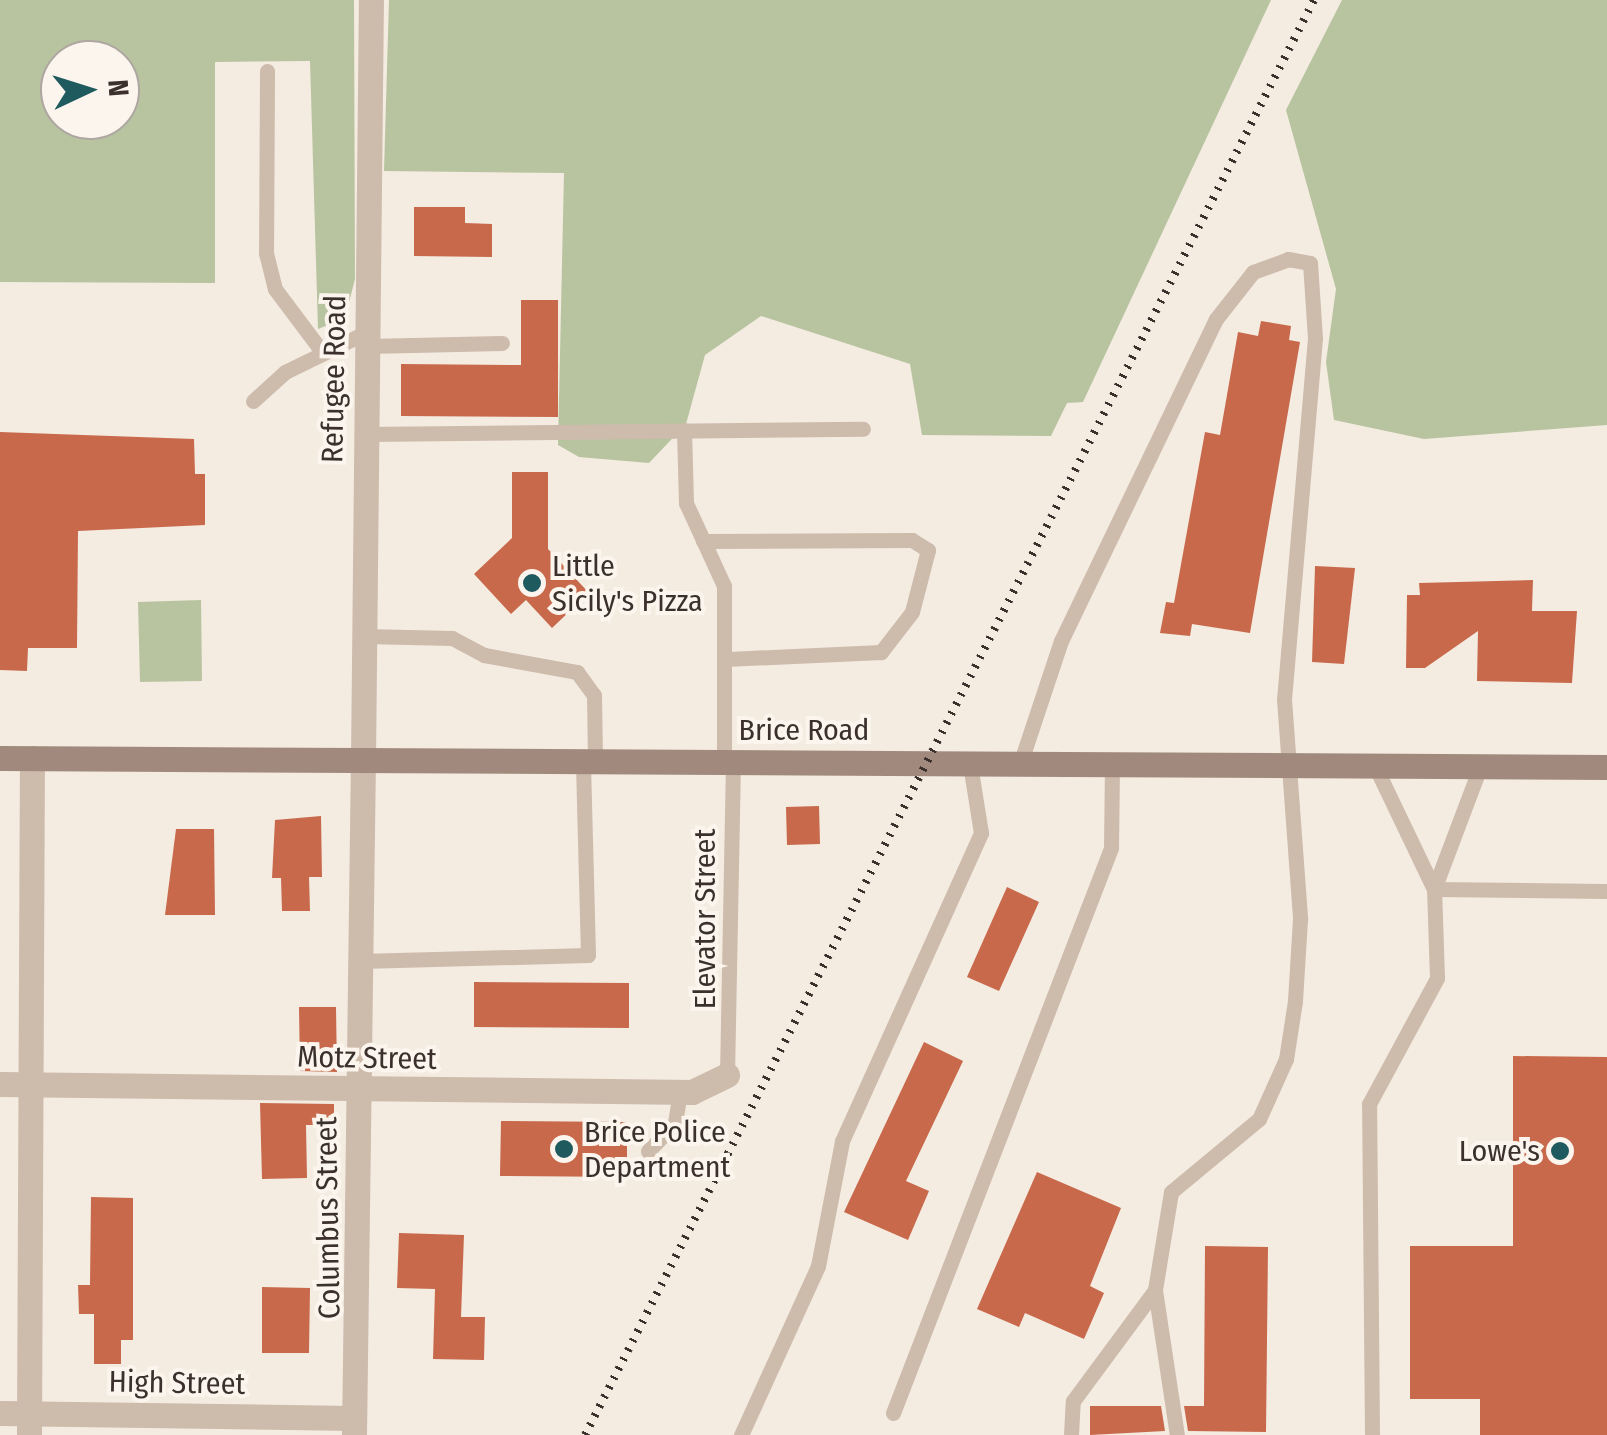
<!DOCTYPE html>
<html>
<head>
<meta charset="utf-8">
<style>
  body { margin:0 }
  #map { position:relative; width:1607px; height:1435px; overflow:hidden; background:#f4ebe1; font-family:"Fira Sans Condensed",sans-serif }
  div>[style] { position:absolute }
  .green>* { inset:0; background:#b8c4a0 }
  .building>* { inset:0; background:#c8694b }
  .service>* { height:15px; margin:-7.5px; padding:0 7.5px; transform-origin:7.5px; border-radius:7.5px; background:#cdbbac }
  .minor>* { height:25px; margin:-12.5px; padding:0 12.5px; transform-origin:12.5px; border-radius:12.5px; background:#cdbbac }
  .tertiary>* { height:25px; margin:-12.5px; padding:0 12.5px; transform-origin:12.5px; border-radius:12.5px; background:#cdbbac }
  .secondary>* { height:25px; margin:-12.5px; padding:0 12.5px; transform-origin:12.5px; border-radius:12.5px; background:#a18a7d }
  .rail>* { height:8px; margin-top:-4px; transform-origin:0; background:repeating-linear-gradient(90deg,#3b302b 0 2.5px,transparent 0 10.5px) }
  .dots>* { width:28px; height:28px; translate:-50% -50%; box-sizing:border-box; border:5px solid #fbf5ee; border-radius:50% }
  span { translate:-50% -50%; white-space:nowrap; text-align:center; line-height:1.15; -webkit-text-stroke:8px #fbf5ee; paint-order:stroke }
  .street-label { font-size:30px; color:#3b302b }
  .poi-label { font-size:30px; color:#3b302b }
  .left { translate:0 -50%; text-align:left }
  .right { translate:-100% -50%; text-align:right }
  .north { position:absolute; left:40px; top:40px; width:100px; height:100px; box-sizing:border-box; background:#fbf5ee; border:2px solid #aea6a0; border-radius:50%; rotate:86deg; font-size:28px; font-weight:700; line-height:40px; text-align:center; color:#3b302b }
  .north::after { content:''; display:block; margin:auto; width:35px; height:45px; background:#1f5a5e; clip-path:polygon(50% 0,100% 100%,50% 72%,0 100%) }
</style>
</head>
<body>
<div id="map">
  <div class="green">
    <div style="clip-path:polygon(evenodd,0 0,354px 0,355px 279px,345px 318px,318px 329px,310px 61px,215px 62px,215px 283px,0 282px,0 0,60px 60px,120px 60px,120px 120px,60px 120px,60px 60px)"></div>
    <div style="clip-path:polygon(389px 0,1271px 0,1083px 402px,1067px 403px,1051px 436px,922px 435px,910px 364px,761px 316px,705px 355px,686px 424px,649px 463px,579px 457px,558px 445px,564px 173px,384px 171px)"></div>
    <div style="clip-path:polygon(1342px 0,1607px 0,1607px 425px,1424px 439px,1334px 420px,1326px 362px,1336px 289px,1286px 110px)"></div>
    <div style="clip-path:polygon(201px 600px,202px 681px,140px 682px,138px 602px)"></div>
  </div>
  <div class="building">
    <div style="clip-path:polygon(414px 207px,465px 207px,465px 223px,492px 224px,492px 257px,414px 256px)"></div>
    <div style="clip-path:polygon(521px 300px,558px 300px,558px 417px,401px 416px,401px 364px,521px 365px)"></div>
    <div style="clip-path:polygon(1261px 321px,1291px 326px,1289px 340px,1300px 342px,1250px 633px,1192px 624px,1190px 636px,1160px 633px,1166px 602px,1174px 603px,1205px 432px,1220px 435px,1238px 332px,1258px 336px)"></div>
    <div style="clip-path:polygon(0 432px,194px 439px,195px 474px,205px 474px,205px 525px,78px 531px,77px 648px,28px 648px,27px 671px,0 670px)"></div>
    <div style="clip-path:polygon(512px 472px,548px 472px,548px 549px,589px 593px,552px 628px,526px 600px,511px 614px,474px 574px,512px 538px)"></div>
    <div style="clip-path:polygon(1315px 566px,1355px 568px,1344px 664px,1312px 662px)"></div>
    <div style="clip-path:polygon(1533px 580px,1532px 611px,1577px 611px,1572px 683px,1477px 681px,1478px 631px,1425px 668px,1406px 668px,1407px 595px,1420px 595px,1419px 583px)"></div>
    <div style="clip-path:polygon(819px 806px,820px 844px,787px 845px,786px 807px)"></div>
    <div style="clip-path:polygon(321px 816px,322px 877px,309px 877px,310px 911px,282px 911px,281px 878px,272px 878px,275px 820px)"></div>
    <div style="clip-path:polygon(176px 829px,214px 829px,215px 915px,165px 915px)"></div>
    <div style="clip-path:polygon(1007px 887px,1039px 902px,999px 991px,967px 977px)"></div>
    <div style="clip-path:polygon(474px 982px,629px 983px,629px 1028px,474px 1027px)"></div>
    <div style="clip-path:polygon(299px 1007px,336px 1007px,337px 1072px,300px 1071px)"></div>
    <div style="clip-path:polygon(924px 1042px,963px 1061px,906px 1181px,929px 1191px,908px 1240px,844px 1212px)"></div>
    <div style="clip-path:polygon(1513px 1056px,1607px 1057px,1607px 1435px,1480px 1435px,1480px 1399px,1410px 1399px,1410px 1246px,1513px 1246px)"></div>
    <div style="clip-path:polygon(260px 1103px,334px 1104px,334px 1125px,306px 1125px,307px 1178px,262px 1179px)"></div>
    <div style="clip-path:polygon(501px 1121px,627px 1122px,627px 1177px,500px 1176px)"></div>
    <div style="clip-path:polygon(1037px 1172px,1121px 1208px,1090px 1286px,1104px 1293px,1084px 1339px,1025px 1313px,1019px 1327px,977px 1309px)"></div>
    <div style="clip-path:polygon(91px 1197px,133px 1198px,133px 1340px,121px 1340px,121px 1364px,94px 1364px,94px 1314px,79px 1314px,78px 1285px,90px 1285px)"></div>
    <div style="clip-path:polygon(399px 1233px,464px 1235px,461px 1317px,485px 1317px,484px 1360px,433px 1359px,435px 1289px,397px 1288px)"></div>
    <div style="clip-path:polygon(1205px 1246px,1268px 1247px,1266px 1432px,1188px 1431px,1184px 1406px,1204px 1406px)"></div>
    <div style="clip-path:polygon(262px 1287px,310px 1288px,309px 1353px,262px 1353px)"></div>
    <div style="clip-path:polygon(1090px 1406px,1161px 1406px,1165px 1431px,1090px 1435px)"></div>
  </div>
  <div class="service">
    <div style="left:267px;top:71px;width:182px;rotate:90.3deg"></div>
    <div style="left:266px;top:253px;width:37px;rotate:76deg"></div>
    <div style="left:275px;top:289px;width:80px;rotate:53.1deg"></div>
    <div style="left:367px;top:346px;width:135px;rotate:-1.3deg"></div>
    <div style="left:253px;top:401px;width:43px;rotate:-42.2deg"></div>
    <div style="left:285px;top:372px;width:91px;rotate:-26deg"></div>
    <div style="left:684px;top:430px;width:73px;rotate:88.4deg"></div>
    <div style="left:686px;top:503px;width:91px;rotate:65.4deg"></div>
    <div style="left:724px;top:586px;width:176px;rotate:90deg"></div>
    <div style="left:366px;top:434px;width:497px;rotate:-0.6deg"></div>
    <div style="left:703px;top:541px;width:209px;rotate:-0.3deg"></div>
    <div style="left:912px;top:540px;width:19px;rotate:32deg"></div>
    <div style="left:928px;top:550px;width:64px;rotate:104.5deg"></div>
    <div style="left:912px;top:612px;width:51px;rotate:127.8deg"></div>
    <div style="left:881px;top:652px;width:157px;rotate:177.4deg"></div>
    <div style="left:364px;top:636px;width:88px;rotate:1.3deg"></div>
    <div style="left:452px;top:638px;width:36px;rotate:28deg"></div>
    <div style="left:484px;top:655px;width:95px;rotate:10.4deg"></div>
    <div style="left:577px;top:672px;width:29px;rotate:54deg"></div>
    <div style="left:594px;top:695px;width:67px;rotate:89.1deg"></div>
    <div style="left:1020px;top:764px;width:130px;rotate:-71.6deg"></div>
    <div style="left:1061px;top:641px;width:357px;rotate:-64.3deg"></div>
    <div style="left:1216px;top:319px;width:60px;rotate:-51.8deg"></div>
    <div style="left:1253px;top:272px;width:37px;rotate:-20deg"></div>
    <div style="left:1288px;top:259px;width:22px;rotate:10deg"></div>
    <div style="left:1310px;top:263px;width:75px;rotate:86.2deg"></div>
    <div style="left:1315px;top:338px;width:362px;rotate:94.9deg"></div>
    <div style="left:1284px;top:699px;width:221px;rotate:85.8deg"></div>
    <div style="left:1300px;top:919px;width:82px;rotate:93.5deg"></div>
    <div style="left:1295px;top:1001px;width:59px;rotate:98.8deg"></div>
    <div style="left:1286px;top:1059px;width:66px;rotate:114.2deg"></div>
    <div style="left:1259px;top:1119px;width:114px;rotate:140.3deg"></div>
    <div style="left:1171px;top:1192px;width:99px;rotate:99.3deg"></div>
    <div style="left:1155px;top:1290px;width:147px;rotate:81.4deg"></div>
    <div style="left:1375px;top:766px;width:136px;rotate:64.4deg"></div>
    <div style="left:1434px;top:889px;width:173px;rotate:0.7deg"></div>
    <div style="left:360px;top:961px;width:228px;rotate:-1.5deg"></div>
    <div style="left:588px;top:955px;width:194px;rotate:-91.5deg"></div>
    <div style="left:727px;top:1075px;width:312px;rotate:-88.9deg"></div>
    <div style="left:648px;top:1151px;width:39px;rotate:-46deg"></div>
    <div style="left:675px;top:1123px;width:31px;rotate:-81deg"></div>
    <div style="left:893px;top:1413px;width:606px;rotate:-68.9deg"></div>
    <div style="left:1111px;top:848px;width:84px;rotate:-89.3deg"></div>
    <div style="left:741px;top:1435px;width:186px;rotate:-65.5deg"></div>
    <div style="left:818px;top:1266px;width:127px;rotate:-79.1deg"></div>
    <div style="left:842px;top:1141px;width:338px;rotate:-65.7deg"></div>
    <div style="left:981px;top:833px;width:70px;rotate:-99.1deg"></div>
    <div style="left:1071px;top:1435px;width:34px;rotate:-87deg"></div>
    <div style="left:1073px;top:1401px;width:138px;rotate:-53.5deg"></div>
    <div style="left:1372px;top:1435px;width:331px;rotate:-90.5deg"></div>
    <div style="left:1369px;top:1104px;width:143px;rotate:-61.6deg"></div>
    <div style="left:1437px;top:978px;width:89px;rotate:-91.9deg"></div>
    <div style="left:1434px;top:889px;width:130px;rotate:-69.3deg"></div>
  </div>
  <div class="minor">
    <div style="left:0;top:1084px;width:692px;rotate:0.66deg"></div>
    <div style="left:692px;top:1092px;width:39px;rotate:-26deg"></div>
    <div style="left:0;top:1413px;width:354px;rotate:0.8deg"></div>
    <div style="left:29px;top:1435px;width:677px;rotate:-89.75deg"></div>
    <div style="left:354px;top:1435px;width:676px;rotate:-89.24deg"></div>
  </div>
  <div class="tertiary">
    <div style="left:363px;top:759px;width:759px;rotate:-89.4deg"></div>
  </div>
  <div class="secondary">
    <div style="left:0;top:758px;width:1607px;rotate:0.32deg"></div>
  </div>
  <div class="rail">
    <div style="left:585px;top:1435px;width:1610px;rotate:-63.07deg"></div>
  </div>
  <div class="dots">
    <div style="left:532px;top:583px;background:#1f5a5e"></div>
    <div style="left:564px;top:1149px;background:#1f5a5e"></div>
    <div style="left:1560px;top:1151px;background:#1f5a5e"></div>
  </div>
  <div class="street-label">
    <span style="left:334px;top:379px;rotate:-89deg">Refugee Road</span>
    <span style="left:804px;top:730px">Brice Road</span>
    <span style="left:705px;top:919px;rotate:-90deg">Elevator Street</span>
    <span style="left:367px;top:1058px;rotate:1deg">Motz Street</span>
    <span style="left:328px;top:1218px;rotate:-91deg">Columbus Street</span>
    <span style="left:177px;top:1383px;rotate:1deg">High Street</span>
  </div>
  <div class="poi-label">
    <span class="left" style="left:552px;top:583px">Little<br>Sicily's Pizza</span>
    <span class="left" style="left:584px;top:1149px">Brice Police<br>Department</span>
    <span class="right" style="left:1540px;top:1151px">Lowe's</span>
  </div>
  <div class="north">N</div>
</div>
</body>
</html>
